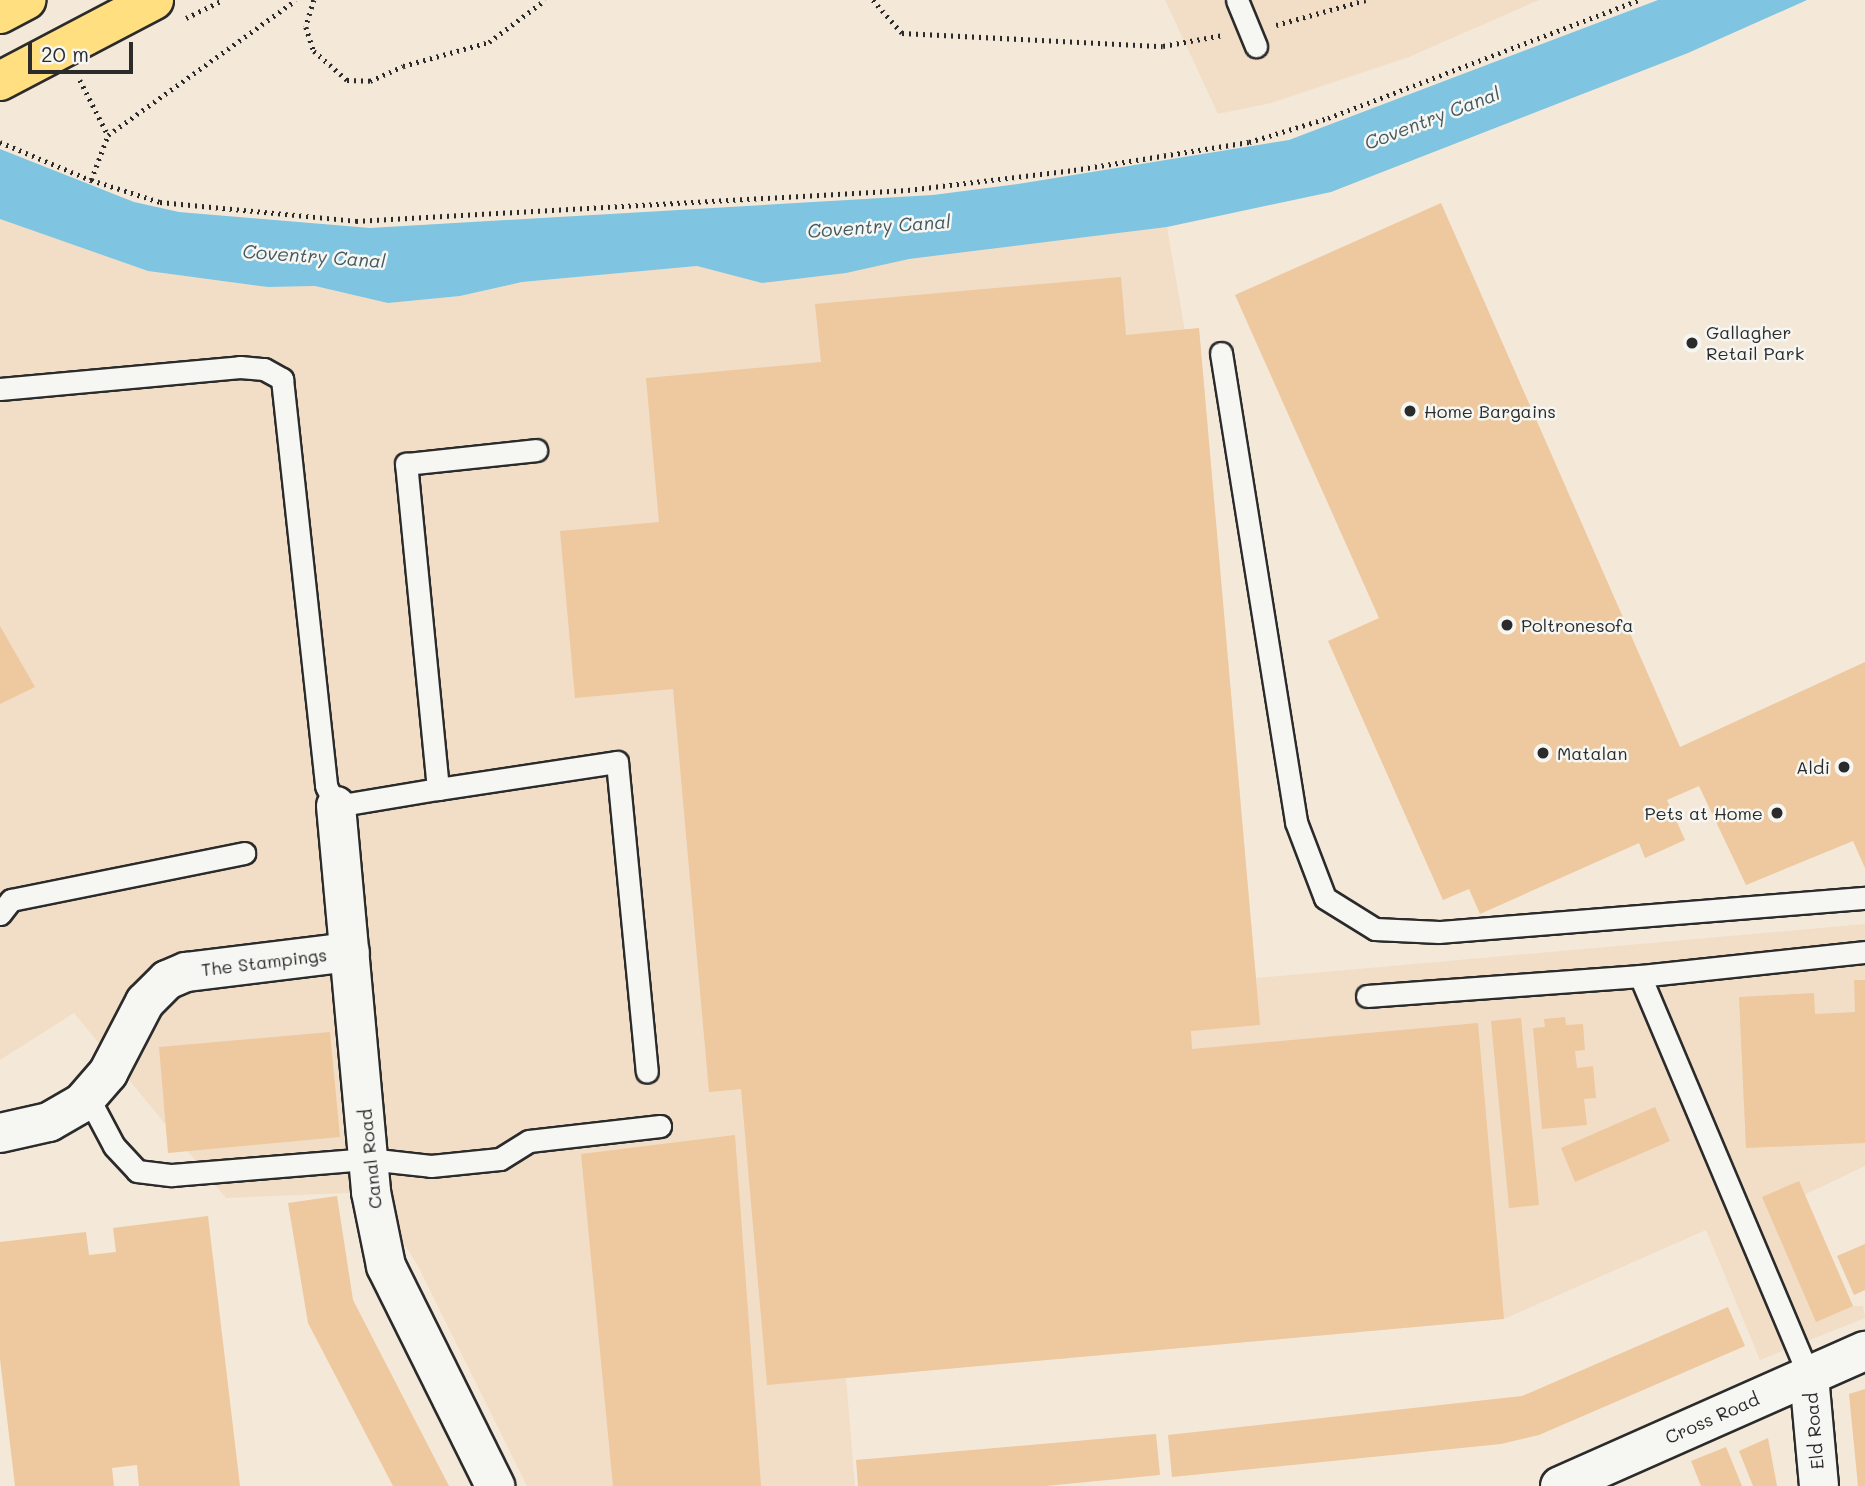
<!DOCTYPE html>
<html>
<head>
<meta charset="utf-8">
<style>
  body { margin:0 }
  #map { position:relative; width:1865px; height:1486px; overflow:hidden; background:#f4e8d9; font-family:Mali,sans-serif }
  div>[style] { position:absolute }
  .built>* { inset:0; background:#f2dec7 }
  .water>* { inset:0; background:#7fc4e0 }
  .building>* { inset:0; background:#eec89e }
  .path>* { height:4.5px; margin-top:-2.25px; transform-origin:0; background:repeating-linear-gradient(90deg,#2b2b2b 0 2px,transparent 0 7px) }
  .roads { filter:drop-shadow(2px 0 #2b2b2b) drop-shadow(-2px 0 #2b2b2b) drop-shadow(0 2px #2b2b2b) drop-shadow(0 -2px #2b2b2b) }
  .lane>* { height:21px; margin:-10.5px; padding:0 10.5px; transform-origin:10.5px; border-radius:10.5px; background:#f6f6f2 }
  .street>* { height:38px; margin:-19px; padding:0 19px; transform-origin:19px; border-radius:19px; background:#f6f6f2 }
  .highway>* { height:38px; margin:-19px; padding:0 19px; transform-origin:19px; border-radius:19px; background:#ffdf80 }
  .dots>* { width:19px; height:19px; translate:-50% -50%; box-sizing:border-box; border:4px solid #f6f6f2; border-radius:50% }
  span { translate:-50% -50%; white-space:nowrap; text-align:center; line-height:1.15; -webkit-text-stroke:5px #f6f6f2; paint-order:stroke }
  .poi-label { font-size:18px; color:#2b2b2b }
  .left { translate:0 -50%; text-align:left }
  .right { translate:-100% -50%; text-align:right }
  .street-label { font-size:18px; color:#2b2b2b }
  .water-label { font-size:19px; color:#445961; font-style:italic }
  .scale { position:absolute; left:28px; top:42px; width:105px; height:32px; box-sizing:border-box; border:4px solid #2b2b2b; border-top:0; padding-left:9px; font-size:21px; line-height:24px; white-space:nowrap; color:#2b2b2b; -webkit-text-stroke:5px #f6f6f2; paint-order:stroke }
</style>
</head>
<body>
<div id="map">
  <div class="built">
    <div style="clip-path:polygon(1165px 0,1539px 0,1409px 57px,1271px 103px,1218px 114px)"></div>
    <div style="clip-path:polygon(0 219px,148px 271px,268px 287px,315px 286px,388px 303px,460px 296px,522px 282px,697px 266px,763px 283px,909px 259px,1167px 227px,1185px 331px,1199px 328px,1256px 978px,1865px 924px,1865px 1166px,1804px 1195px,1852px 1306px,1863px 1306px,1865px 1318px,1760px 1360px,1706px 1230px,1504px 1319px,846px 1378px,855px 1486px,527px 1486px,418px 1266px,371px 1192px,226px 1198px,74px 1013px,0 1060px)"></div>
  </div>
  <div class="water">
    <div style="clip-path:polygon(1658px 0,1807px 0,1688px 53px,1331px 192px,1167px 227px,909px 259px,846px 273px,762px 283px,697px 266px,522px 282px,460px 296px,388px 303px,315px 286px,268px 287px,148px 271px,0 219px,0 149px,134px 202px,179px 212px,370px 228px,933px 195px,1018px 184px,1289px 140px)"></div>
  </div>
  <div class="building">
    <div style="clip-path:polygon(1441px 203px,1680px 747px,1865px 662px,1865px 868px,1853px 841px,1746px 885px,1699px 786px,1667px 800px,1685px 840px,1645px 858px,1639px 843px,1480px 914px,1469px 889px,1443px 900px,1328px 641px,1379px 618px,1235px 295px)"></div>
    <div style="clip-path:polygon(1121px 277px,1126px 335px,1199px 328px,1260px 1025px,1191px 1031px,1192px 1049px,1478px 1023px,1504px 1319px,767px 1385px,741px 1089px,709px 1092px,673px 689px,575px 698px,560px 531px,659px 522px,646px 378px,821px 362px,815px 304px)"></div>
    <div style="clip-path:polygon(0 626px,35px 687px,0 704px)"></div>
    <div style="clip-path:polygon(1854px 980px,1865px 980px,1865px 1143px,1746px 1148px,1739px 997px,1814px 993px,1815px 1014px,1855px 1012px)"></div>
    <div style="clip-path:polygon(1565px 1017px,1566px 1025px,1583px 1024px,1585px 1050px,1575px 1051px,1577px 1068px,1593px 1066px,1596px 1098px,1584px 1099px,1587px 1125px,1542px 1129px,1533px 1028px,1545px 1027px,1544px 1019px)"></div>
    <div style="clip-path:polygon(1521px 1018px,1539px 1205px,1509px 1208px,1491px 1021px)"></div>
    <div style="clip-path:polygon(330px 1032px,340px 1137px,168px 1153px,159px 1047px)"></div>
    <div style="clip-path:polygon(1655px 1107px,1670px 1141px,1575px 1182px,1561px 1148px)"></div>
    <div style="clip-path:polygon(735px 1135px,761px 1486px,613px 1486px,581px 1154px)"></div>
    <div style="clip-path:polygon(1799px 1181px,1853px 1306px,1816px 1322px,1762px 1197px)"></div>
    <div style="clip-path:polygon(337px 1196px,353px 1300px,449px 1486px,393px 1486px,308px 1323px,288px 1203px)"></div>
    <div style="clip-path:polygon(208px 1216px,240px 1486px,139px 1486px,137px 1465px,112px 1468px,114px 1486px,15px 1486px,0 1359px,0 1242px,86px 1232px,89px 1255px,116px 1252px,113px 1228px)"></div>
    <div style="clip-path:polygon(1865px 1244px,1865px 1290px,1854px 1295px,1837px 1256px)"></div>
    <div style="clip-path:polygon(1728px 1307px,1745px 1346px,1539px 1435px,1501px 1444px,1172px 1477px,1168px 1435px,1522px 1396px)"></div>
    <div style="clip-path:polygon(1865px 1389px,1865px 1486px,1858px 1486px,1849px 1394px)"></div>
    <div style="clip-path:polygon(1156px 1434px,1160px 1475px,1045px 1486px,858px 1486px,856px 1460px)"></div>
    <div style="clip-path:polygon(1768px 1438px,1777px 1486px,1753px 1486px,1739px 1451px)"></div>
    <div style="clip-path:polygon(1726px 1447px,1742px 1486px,1701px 1486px,1691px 1461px)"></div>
  </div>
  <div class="path">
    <div style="left:314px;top:0;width:28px;rotate:107deg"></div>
    <div style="left:306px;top:27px;width:25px;rotate:72deg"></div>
    <div style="left:314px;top:51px;width:44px;rotate:41.3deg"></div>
    <div style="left:347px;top:80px;width:23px;rotate:2deg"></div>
    <div style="left:370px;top:81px;width:36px;rotate:-24deg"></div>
    <div style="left:403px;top:66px;width:89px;rotate:-15.6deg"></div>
    <div style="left:489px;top:42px;width:70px;rotate:-36.9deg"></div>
    <div style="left:873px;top:0;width:44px;rotate:48.7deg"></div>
    <div style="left:902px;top:33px;width:261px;rotate:2.9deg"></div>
    <div style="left:1163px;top:46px;width:61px;rotate:-10.4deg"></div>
    <div style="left:186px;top:18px;width:41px;rotate:-25.9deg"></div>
    <div style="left:1276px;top:25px;width:93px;rotate:-15.5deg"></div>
    <div style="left:80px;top:80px;width:62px;rotate:63deg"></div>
    <div style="left:0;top:142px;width:99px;rotate:22.7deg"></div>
    <div style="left:91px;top:180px;width:72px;rotate:17.7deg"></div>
    <div style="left:160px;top:202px;width:197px;rotate:5.5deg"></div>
    <div style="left:356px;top:221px;width:553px;rotate:-3.21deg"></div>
    <div style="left:908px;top:190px;width:167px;rotate:-6.9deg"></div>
    <div style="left:1074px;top:170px;width:177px;rotate:-9.1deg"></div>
    <div style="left:1249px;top:142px;width:83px;rotate:-16.9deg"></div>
    <div style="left:1328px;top:118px;width:332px;rotate:-20.8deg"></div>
    <div style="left:91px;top:180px;width:48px;rotate:-69.3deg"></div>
    <div style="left:108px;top:135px;width:231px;rotate:-35.7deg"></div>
  </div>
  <div class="roads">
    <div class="lane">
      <div style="left:1237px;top:0;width:50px;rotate:67.6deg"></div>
      <div style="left:1221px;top:353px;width:475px;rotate:80.9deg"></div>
      <div style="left:1296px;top:822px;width:81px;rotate:69.1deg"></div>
      <div style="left:1325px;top:898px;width:59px;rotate:31.8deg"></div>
      <div style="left:1375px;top:929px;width:64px;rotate:2.7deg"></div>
      <div style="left:1439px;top:932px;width:427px;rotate:-4.6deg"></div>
      <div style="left:0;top:389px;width:241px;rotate:-5.2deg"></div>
      <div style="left:240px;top:367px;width:24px;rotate:5deg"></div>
      <div style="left:264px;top:369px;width:21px;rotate:29deg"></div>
      <div style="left:282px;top:379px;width:409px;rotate:83.8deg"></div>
      <div style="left:326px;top:786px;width:22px;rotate:63deg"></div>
      <div style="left:336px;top:806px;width:103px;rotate:-9.5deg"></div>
      <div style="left:438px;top:789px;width:327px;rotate:-95.6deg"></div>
      <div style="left:406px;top:464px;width:131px;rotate:-6.1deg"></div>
      <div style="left:438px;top:789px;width:181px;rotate:-8.6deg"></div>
      <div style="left:617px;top:762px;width:311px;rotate:84.5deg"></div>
      <div style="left:0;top:914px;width:18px;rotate:-52deg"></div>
      <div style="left:11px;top:900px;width:238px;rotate:-11.4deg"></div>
      <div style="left:1367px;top:996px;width:274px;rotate:-4.2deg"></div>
      <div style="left:88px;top:1097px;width:55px;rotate:62deg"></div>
      <div style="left:114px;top:1146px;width:34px;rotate:47deg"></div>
      <div style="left:137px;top:1171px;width:35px;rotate:7deg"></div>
      <div style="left:172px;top:1175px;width:197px;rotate:-4.7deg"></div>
      <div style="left:368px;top:1159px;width:63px;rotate:6.3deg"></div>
      <div style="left:431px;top:1166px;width:69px;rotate:-5.8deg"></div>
      <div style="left:500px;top:1159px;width:34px;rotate:-32deg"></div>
      <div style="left:529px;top:1141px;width:132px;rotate:-6.5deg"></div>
      <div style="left:1809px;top:1376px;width:434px;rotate:-112.9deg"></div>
      <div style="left:1640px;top:976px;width:226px;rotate:-6.1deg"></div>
    </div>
    <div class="street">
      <div style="left:336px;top:806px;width:388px;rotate:84.8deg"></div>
      <div style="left:371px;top:1192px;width:76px;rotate:78.5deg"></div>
      <div style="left:386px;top:1266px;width:246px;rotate:63.6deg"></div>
      <div style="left:0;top:1133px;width:50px;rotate:-12.7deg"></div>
      <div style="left:49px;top:1122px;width:38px;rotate:-30deg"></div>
      <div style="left:82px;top:1103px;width:40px;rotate:-49deg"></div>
      <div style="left:108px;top:1073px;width:80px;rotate:-62.5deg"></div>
      <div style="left:145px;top:1002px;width:31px;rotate:-45deg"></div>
      <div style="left:167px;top:980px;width:21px;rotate:-23deg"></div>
      <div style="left:186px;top:972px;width:165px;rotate:-7deg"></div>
      <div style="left:1809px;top:1376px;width:110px;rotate:84.8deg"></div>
      <div style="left:1560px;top:1486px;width:334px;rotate:-23.9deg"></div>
    </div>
    <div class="highway">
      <div style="left:0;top:14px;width:30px;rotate:-28deg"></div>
      <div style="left:0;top:81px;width:174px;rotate:-27.7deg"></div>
    </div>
  </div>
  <div class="dots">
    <div style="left:1692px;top:343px;background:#2b2b2b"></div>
    <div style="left:1410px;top:411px;background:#2b2b2b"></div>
    <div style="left:1507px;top:625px;background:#2b2b2b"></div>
    <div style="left:1543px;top:753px;background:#2b2b2b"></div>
    <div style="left:1844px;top:767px;background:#2b2b2b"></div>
    <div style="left:1777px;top:813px;background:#2b2b2b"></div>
  </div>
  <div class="poi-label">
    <span class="left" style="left:1706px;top:343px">Gallagher<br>Retail Park</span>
    <span class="left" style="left:1424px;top:411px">Home Bargains</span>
    <span class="left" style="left:1521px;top:625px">Poltronesofa</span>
    <span class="left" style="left:1557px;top:753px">Matalan</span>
    <span class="right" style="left:1830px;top:767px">Aldi</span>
    <span class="right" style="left:1763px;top:813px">Pets at Home</span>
  </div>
  <div class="street-label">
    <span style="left:264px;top:962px;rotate:-7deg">The Stampings</span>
    <span style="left:370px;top:1159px;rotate:-96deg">Canal Road</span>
    <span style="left:1712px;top:1418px;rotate:-24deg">Cross Road</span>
    <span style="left:1814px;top:1431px;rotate:-95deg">Eld Road</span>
  </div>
  <div class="water-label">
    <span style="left:1432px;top:118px;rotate:-21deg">Coventry Canal</span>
    <span style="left:879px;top:226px;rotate:-4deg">Coventry Canal</span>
    <span style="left:314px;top:256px;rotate:4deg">Coventry Canal</span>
  </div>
  <div class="scale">20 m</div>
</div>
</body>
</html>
